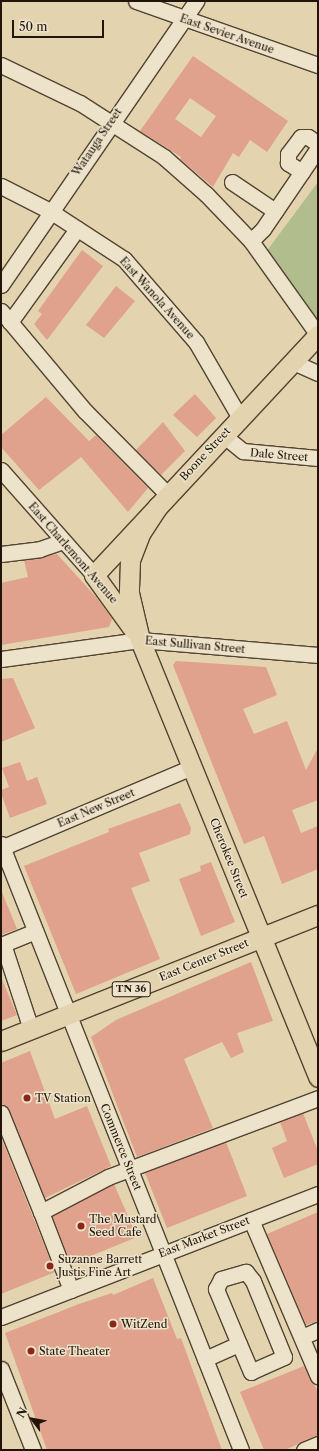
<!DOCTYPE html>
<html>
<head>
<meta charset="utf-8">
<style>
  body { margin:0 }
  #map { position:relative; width:319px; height:1451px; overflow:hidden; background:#e3d3ae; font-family:"Libre Caslon Text",serif }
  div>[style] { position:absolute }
  .green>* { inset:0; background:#b1bd8c }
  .building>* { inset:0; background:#e0a18d }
  .roads { filter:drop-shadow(1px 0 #524432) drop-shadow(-1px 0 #524432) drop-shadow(0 1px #524432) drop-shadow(0 -1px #524432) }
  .minor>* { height:15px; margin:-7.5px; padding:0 7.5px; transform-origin:7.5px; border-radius:7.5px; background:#ede2ca }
  .major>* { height:19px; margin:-9.5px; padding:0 9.5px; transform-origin:9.5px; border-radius:9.5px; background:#e3d3ae }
  .dots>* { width:11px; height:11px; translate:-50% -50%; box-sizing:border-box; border:2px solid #ede2ca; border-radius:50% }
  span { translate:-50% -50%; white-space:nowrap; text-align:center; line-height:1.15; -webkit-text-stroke:3px #ede2ca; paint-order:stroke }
  .shield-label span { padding:1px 3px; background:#ede2ca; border:1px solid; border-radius:3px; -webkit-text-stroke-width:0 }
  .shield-label { font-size:10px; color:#211509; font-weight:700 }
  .street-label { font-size:11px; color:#211509 }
  .poi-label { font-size:11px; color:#211509 }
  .left { translate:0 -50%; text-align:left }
  .frame { position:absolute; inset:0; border:2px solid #211509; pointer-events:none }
  .north { position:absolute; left:12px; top:1399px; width:40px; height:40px; -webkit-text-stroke:3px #ede2ca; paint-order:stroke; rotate:302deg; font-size:11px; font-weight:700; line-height:16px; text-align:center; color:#211509 }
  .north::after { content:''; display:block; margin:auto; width:14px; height:18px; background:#211509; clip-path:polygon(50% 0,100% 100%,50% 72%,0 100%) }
  .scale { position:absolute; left:12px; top:20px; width:92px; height:18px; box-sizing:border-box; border:2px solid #211509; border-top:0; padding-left:5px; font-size:12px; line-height:14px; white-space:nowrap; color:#211509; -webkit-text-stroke:3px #ede2ca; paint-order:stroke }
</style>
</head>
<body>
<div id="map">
  <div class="green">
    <div style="clip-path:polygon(318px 182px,318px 322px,266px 252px)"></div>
  </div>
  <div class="building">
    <div style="clip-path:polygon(evenodd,193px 56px,288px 121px,267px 152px,250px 140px,239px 157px,233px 153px,213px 187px,180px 159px,181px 157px,140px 131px,193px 56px,190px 98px,216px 116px,201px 137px,175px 119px,190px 98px)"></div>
    <div style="clip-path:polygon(82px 250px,103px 266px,47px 340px,34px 324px,42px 314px,38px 311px)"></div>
    <div style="clip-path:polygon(116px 286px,135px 301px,104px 338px,86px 325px)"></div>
    <div style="clip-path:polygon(195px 394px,216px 418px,197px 437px,173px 415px)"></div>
    <div style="clip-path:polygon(46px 397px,89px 441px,96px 435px,148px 488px,128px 512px,81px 457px,39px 490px,1px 447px,1px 435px)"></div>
    <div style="clip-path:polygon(163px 422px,185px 451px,161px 475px,136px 450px)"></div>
    <div style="clip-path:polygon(57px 554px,96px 597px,112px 619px,109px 627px,1px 645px,1px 583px,28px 577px,24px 560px)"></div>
    <div style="clip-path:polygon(176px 661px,266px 667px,277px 695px,243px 709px,254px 734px,287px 721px,306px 770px,318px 748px,318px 800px,292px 810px,301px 833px,318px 826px,318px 869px,282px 884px,264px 836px,244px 844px,173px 665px)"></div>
    <div style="clip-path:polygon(13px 678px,35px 728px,1px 742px,1px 679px)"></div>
    <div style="clip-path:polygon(20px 762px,27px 781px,37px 777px,47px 804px,10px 818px,1px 793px,1px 790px,9px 787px,2px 768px)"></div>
    <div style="clip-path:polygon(180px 803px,191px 828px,190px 834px,139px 853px,150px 881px,131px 888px,160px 959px,76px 994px,24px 866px,109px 832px,108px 829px)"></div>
    <div style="clip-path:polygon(211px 862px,235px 922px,201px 936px,179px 879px,201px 871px,200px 866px)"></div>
    <div style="clip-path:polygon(1px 890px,17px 929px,1px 935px)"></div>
    <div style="clip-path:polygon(251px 962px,273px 1021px,237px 1033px,244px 1052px,231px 1058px,222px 1042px,184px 1059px,213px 1128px,137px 1157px,91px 1037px,116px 1020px)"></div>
    <div style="clip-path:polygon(1px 977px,17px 1015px,1px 1021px)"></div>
    <div style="clip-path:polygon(30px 1051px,55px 1119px,87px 1106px,111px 1166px,45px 1198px,9px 1110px,1px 1104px,1px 1063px)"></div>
    <div style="clip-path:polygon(303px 1113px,318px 1151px,318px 1164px,284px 1178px,272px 1148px,287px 1141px,280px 1122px)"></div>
    <div style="clip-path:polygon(1px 1137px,55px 1272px,1px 1294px)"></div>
    <div style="clip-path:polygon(226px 1142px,247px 1196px,167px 1228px,145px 1173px)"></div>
    <div style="clip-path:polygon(114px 1184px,137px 1237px,71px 1264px,52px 1216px)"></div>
    <div style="clip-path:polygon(318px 1212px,318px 1321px,306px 1325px,267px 1234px)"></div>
    <div style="clip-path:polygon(153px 1278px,177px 1339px,181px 1338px,222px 1450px,47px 1450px,5px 1333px,79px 1304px,112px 1293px,113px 1295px)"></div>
    <div style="clip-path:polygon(304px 1366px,318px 1392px,318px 1435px,285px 1450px,264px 1450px,240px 1392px)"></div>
  </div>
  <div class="roads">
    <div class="minor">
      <div style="left:136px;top:1px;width:193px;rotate:19.4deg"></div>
      <div style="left:1px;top:65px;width:88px;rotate:25.7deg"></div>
      <div style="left:80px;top:103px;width:100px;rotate:32.7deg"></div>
      <div style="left:164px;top:157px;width:56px;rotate:41.4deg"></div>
      <div style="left:206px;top:194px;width:65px;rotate:46.2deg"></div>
      <div style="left:251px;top:241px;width:115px;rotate:54.5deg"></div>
      <div style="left:302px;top:172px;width:17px;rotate:-147deg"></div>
      <div style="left:288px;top:163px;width:9px;rotate:-90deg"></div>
      <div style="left:288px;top:154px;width:21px;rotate:-53deg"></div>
      <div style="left:301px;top:137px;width:7px"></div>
      <div style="left:308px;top:137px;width:12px;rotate:35deg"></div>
      <div style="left:232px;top:182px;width:52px;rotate:34deg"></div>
      <div style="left:1px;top:186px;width:55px;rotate:27deg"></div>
      <div style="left:50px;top:211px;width:88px;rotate:33deg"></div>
      <div style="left:124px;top:259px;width:110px;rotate:49.1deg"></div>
      <div style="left:196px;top:342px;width:88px;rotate:59.9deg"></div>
      <div style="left:251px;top:241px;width:17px;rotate:-45deg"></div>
      <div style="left:263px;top:229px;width:98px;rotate:-55.8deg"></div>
      <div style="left:1px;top:285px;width:345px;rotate:-55.5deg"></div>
      <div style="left:1px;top:311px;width:131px;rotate:50deg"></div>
      <div style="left:85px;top:411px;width:118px;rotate:45.3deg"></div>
      <div style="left:10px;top:322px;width:115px;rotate:-54.2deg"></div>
      <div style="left:293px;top:362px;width:27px;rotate:24deg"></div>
      <div style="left:223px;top:435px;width:26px;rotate:39deg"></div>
      <div style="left:243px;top:451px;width:75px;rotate:5.3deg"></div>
      <div style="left:1px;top:470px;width:140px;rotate:48.5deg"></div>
      <div style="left:1px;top:554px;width:39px;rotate:-7deg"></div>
      <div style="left:40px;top:549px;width:24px;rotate:-19deg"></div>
      <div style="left:1px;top:659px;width:140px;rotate:-7.8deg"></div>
      <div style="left:140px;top:640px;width:179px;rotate:4.8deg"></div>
      <div style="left:1px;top:844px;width:652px;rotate:68.39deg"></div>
      <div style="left:1px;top:848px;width:207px;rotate:-23deg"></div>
      <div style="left:3px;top:944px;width:89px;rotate:71.8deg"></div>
      <div style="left:1px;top:945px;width:37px;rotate:-22deg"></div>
      <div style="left:1px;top:1113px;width:107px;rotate:68deg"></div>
      <div style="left:251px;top:1220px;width:170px;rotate:66.8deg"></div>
      <div style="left:71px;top:1290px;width:84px;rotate:-111deg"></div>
      <div style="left:41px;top:1212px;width:76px;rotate:-27.6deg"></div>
      <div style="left:108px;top:1177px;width:224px;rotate:-20.6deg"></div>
      <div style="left:1px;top:1317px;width:340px;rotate:-21.2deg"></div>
      <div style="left:302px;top:1337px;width:17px;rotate:-24deg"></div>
      <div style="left:205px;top:1359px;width:37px;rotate:-24deg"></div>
      <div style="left:239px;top:1344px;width:60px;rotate:-112.7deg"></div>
      <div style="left:216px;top:1289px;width:11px;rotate:-63deg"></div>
      <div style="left:221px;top:1279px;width:26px;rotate:-16deg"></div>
      <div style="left:246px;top:1272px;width:11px;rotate:52deg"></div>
      <div style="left:253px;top:1281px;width:82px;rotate:67.8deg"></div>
      <div style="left:284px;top:1357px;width:36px;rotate:156deg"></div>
      <div style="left:251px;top:1372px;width:30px;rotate:-113deg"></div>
      <div style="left:1px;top:1369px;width:87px;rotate:68.4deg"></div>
      <div style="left:304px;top:1450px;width:15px;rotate:-23deg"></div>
    </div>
    <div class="major">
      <div style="left:158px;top:506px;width:33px;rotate:123deg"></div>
      <div style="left:140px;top:534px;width:28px;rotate:111deg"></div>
      <div style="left:130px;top:560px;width:33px;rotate:92deg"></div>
      <div style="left:129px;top:593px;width:48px;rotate:76.8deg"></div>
      <div style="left:140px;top:640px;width:472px;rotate:67.8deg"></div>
      <div style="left:133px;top:629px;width:67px;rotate:-125.8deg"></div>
      <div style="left:94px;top:575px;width:328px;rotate:-47deg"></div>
      <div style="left:1px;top:1041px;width:341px;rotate:-21.7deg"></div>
    </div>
  </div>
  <div class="dots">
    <div style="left:27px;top:1098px;background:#8f2418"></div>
    <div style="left:81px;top:1226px;background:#8f2418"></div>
    <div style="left:50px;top:1266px;background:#8f2418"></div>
    <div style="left:113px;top:1324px;background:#8f2418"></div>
    <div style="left:31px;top:1351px;background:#8f2418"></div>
  </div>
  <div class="shield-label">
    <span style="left:131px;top:989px">TN 36</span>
  </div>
  <div class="street-label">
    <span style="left:227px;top:34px;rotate:19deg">East Sevier Avenue</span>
    <span style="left:97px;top:142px;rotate:-56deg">Watauga Street</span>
    <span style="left:157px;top:298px;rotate:48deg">East Wanola Avenue</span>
    <span style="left:205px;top:454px;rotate:-47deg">Boone Street</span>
    <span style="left:279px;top:455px;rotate:5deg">Dale Street</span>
    <span style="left:73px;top:553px;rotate:49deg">East Charlemont Avenue</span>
    <span style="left:195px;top:645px;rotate:5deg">East Sullivan Street</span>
    <span style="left:96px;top:808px;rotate:-23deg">East New Street</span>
    <span style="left:229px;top:858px;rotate:68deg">Cherokee Street</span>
    <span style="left:204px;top:960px;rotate:-22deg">East Center Street</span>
    <span style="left:121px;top:1147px;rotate:68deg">Commerce Street</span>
    <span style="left:204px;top:1237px;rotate:-21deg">East Market Street</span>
  </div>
  <div class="poi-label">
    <span class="left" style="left:35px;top:1098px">TV Station</span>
    <span class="left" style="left:89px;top:1226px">The Mustard<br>Seed Cafe</span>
    <span class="left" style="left:58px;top:1266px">Suzanne Barrett<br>Justis Fine Art</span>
    <span class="left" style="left:121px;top:1324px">WitZend</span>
    <span class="left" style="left:39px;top:1351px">State Theater</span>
  </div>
  <div class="frame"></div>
  <div class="north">N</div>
  <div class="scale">50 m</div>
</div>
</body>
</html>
